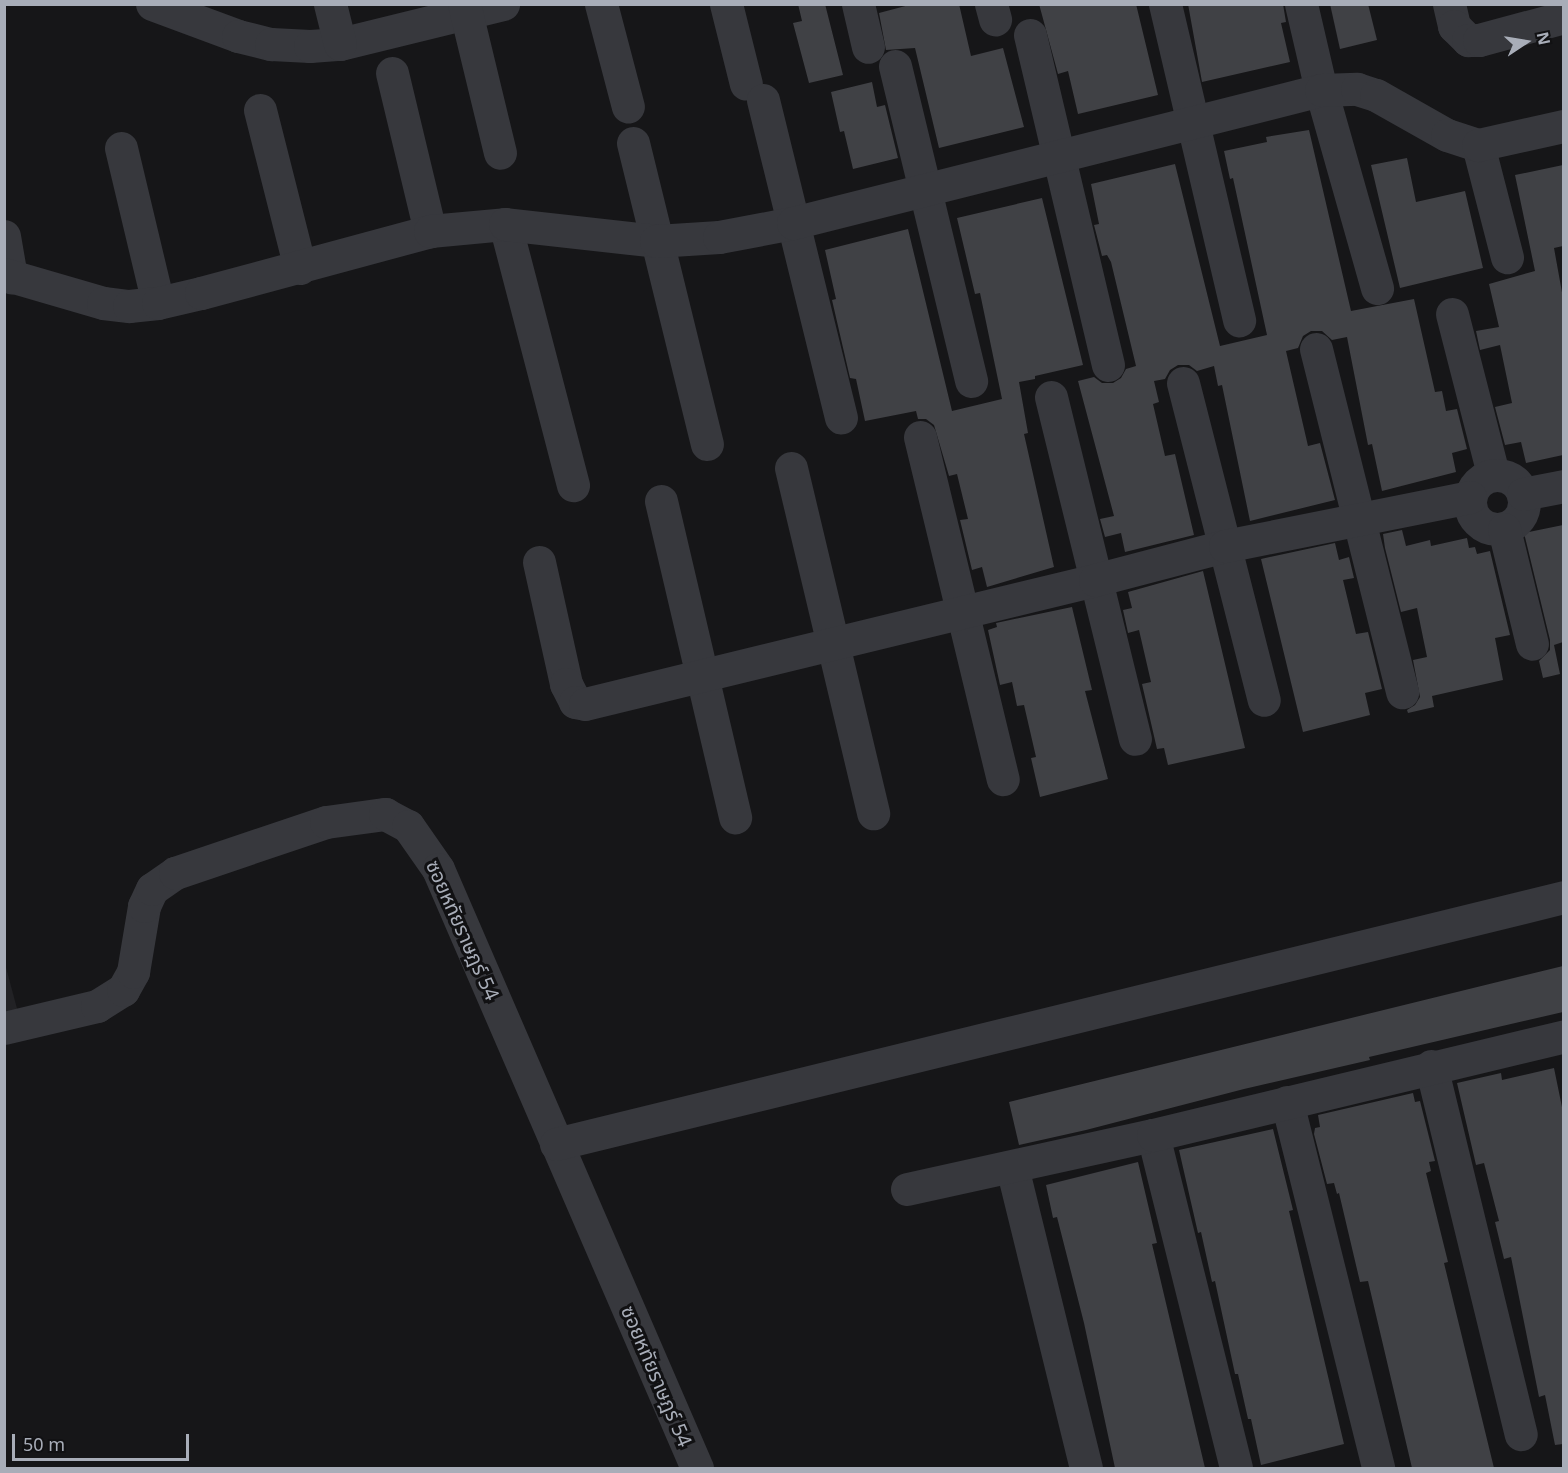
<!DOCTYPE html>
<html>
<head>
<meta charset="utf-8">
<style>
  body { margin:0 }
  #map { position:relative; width:1568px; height:1473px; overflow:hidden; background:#161618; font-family:"Noto Sans","Noto Sans Thai",sans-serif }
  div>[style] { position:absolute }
  .built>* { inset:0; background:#222225 }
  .building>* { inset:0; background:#404145 }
  .minor>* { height:33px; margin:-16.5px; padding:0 16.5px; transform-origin:16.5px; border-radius:16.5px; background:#37383d }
  .minor>.ring { margin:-16.5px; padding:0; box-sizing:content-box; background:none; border:33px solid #37383d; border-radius:50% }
  span { translate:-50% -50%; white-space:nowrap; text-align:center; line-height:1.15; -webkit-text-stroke:6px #111113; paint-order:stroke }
  .street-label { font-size:20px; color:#a8adb8 }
  .frame { position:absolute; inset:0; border:6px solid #a8adb8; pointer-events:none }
  .north { position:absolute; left:1496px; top:12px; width:60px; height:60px; -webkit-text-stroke:4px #111113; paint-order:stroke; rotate:78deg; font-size:16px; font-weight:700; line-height:24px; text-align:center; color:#a8adb8 }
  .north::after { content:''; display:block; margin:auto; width:21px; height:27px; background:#a8adb8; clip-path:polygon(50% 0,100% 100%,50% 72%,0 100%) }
  .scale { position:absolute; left:12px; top:1434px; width:177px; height:27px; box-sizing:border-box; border:3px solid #a8adb8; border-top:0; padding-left:8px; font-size:18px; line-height:21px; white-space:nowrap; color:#a8adb8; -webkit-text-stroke:4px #111113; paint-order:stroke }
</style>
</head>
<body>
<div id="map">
  <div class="built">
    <div style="clip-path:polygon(4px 960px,19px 1016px,4px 1019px)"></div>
  </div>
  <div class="building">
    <div style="clip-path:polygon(798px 4px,825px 4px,843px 75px,809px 83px,793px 23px,802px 21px)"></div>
    <div style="clip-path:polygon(913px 4px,959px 4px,971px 56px,1003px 48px,1024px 127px,939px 148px,915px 48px,886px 50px,879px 13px)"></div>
    <div style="clip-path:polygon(1039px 4px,1136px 4px,1158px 95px,1078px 114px,1068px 71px,1058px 74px)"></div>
    <div style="clip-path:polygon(1188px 4px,1283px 4px,1286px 22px,1281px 23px,1290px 62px,1202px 82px)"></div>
    <div style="clip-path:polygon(1330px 4px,1368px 4px,1377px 40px,1340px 49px)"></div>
    <div style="clip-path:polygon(872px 82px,877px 107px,885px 105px,898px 158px,853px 169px,844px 131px,840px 132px,831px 92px)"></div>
    <div style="clip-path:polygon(1309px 130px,1351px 311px,1414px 299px,1435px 392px,1442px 391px,1446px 411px,1457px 409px,1467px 449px,1452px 453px,1456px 472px,1382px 491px,1372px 444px,1368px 445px,1347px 337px,1332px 340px,1322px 331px,1311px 331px,1303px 336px,1298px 348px,1286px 351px,1308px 446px,1320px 443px,1335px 500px,1250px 521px,1222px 385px,1218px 386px,1214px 366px,1197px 371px,1189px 365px,1178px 365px,1170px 370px,1165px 379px,1154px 381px,1159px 402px,1153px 404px,1165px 456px,1175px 454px,1194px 535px,1125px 552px,1121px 533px,1105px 537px,1100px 519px,1114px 516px,1078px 381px,1094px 377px,1102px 383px,1113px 383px,1121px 378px,1126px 369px,1136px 366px,1111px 262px,1107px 255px,1102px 256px,1094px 225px,1099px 224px,1091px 184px,1175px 164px,1220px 346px,1267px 335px,1233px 178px,1230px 179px,1224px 151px,1267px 142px,1266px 137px)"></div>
    <div style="clip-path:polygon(1407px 158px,1416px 202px,1465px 191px,1483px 268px,1400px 288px,1371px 165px)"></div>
    <div style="clip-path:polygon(1563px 165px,1563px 246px,1554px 248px,1563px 298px,1563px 455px,1526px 463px,1521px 442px,1505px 445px,1495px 407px,1512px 403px,1500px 345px,1480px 350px,1476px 331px,1499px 327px,1489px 284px,1535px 271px,1515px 175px)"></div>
    <div style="clip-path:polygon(1042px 198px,1083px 365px,1035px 376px,1035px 379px,1019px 382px,1028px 433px,1024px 434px,1054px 567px,987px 587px,982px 567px,972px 570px,960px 520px,968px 519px,957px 474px,949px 476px,934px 425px,926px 419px,918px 419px,916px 411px,865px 421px,856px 379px,850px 378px,832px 300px,836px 299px,825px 250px,908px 229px,952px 411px,1002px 399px,980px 293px,975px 294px,957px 218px)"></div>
    <div style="clip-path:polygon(1563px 525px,1563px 642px,1554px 645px,1560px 674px,1543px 678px,1539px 661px,1550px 650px,1550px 640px,1524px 533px)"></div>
    <div style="clip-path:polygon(1402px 530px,1406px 546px,1430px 540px,1431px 546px,1467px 538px,1469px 548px,1475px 547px,1477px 554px,1490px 551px,1510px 635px,1495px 638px,1503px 680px,1432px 696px,1434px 707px,1408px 713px,1407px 710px,1415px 705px,1420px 697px,1413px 660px,1427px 657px,1417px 608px,1401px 612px,1385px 548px,1383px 534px)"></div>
    <div style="clip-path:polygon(1335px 543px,1339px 560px,1349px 557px,1354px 578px,1343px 580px,1356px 634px,1368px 632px,1382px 689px,1365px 693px,1370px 715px,1303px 732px,1261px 559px)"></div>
    <div style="clip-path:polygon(1203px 571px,1245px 748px,1168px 765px,1164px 748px,1157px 749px,1142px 684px,1151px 682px,1139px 630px,1128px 633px,1123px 610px,1132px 608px,1128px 592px)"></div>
    <div style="clip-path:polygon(1072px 607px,1092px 690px,1085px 691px,1108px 779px,1040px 797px,1031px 758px,1036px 757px,1024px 705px,1017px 706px,1012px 682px,1000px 685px,988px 630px,997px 627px,996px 623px)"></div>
    <div style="clip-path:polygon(1563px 966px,1563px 1012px,1369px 1057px,1370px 1060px,1244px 1089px,1086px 1130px,1019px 1145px,1009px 1102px)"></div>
    <div style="clip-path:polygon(1554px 1068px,1563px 1112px,1563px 1444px,1555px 1445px,1545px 1395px,1539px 1397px,1511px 1257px,1504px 1259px,1495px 1222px,1499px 1221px,1484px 1163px,1476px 1165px,1457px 1083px,1501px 1073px,1502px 1080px)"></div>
    <div style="clip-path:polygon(1413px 1093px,1415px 1102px,1420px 1101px,1435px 1161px,1429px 1162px,1431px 1171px,1426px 1173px,1448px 1262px,1444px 1263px,1494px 1468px,1412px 1468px,1368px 1281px,1360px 1282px,1339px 1193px,1337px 1194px,1334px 1183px,1327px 1184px,1314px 1134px,1315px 1128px,1320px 1127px,1318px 1115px)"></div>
    <div style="clip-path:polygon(1273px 1129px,1293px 1210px,1289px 1211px,1344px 1444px,1261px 1465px,1251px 1419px,1248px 1419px,1238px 1374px,1235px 1374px,1215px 1281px,1212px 1282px,1201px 1232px,1198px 1233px,1179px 1150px)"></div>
    <div style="clip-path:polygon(1138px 1162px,1157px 1243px,1152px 1244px,1205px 1468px,1115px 1468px,1084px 1323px,1057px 1217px,1053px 1218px,1046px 1185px)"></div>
  </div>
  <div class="minor">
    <div style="left:152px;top:4px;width:92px;rotate:20.4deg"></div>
    <div style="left:238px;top:36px;width:34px;rotate:14deg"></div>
    <div style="left:271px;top:44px;width:39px;rotate:3deg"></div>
    <div style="left:310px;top:46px;width:30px;rotate:-4deg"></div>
    <div style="left:340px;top:44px;width:168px;rotate:-13.8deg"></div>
    <div style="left:330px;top:4px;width:41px;rotate:76deg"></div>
    <div style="left:464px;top:4px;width:153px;rotate:76.4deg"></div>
    <div style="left:601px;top:4px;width:106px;rotate:75.3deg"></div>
    <div style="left:726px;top:4px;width:82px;rotate:76deg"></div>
    <div style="left:858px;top:4px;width:44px;rotate:76.9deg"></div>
    <div style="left:991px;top:4px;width:16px;rotate:75deg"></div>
    <div style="left:1165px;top:4px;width:325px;rotate:76.8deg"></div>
    <div style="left:1301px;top:4px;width:88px;rotate:76.9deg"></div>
    <div style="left:1321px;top:90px;width:206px;rotate:74.2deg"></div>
    <div style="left:1449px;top:4px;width:23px;rotate:77deg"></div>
    <div style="left:1454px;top:26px;width:20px;rotate:45deg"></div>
    <div style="left:1468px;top:40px;width:11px"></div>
    <div style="left:1479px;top:40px;width:88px;rotate:-15.1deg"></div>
    <div style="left:1030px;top:35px;width:339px;rotate:76.7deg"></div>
    <div style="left:895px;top:66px;width:324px;rotate:76.4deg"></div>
    <div style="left:392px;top:73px;width:163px;rotate:76.5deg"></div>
    <div style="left:763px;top:100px;width:327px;rotate:76.2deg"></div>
    <div style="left:260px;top:110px;width:163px;rotate:75.8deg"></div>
    <div style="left:633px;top:143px;width:310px;rotate:76.2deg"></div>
    <div style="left:1478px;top:145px;width:116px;rotate:75.5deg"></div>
    <div style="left:121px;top:148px;width:159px;rotate:76.6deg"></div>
    <div style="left:505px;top:224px;width:270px;rotate:75.4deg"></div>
    <div style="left:4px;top:236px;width:42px;rotate:80.3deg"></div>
    <div style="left:4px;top:274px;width:103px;rotate:16.3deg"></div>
    <div style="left:103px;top:303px;width:26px;rotate:7deg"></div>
    <div style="left:129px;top:306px;width:29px;rotate:-6deg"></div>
    <div style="left:158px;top:303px;width:44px;rotate:-13.1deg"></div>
    <div style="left:201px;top:293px;width:237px;rotate:-15.1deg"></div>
    <div style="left:430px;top:231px;width:75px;rotate:-5.3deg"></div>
    <div style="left:505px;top:224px;width:152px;rotate:6.4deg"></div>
    <div style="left:656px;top:241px;width:63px;rotate:-3.6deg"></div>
    <div style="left:719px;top:237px;width:75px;rotate:-10.7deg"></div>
    <div style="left:793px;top:223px;width:544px;rotate:-14.14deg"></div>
    <div style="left:1321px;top:90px;width:36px;rotate:-2deg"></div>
    <div style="left:1357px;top:89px;width:20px;rotate:18deg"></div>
    <div style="left:1376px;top:95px;width:81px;rotate:29.4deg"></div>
    <div style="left:1447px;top:135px;width:33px;rotate:18deg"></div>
    <div style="left:1478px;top:145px;width:88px;rotate:-12.5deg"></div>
    <div style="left:1452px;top:314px;width:165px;rotate:75.6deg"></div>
    <div style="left:1316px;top:349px;width:354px;rotate:75.9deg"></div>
    <div style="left:1183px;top:383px;width:327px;rotate:75.7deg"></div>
    <div style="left:1051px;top:397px;width:352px;rotate:76.2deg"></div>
    <div style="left:920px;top:437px;width:352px;rotate:76.4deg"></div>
    <div style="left:791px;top:468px;width:355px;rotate:76.6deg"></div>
    <div class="ring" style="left:1470px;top:475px;width:21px;height:21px"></div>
    <div style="left:1523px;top:494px;width:42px;rotate:-11deg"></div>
    <div style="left:661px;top:501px;width:325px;rotate:76.8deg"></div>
    <div style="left:1504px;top:529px;width:118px;rotate:76.3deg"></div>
    <div style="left:539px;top:562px;width:125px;rotate:77.5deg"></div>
    <div style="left:566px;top:684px;width:20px;rotate:63deg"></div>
    <div style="left:575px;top:702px;width:10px;rotate:11deg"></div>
    <div style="left:585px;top:704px;width:525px;rotate:-13.67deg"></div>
    <div style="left:1095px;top:580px;width:134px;rotate:-14.7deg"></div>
    <div style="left:1225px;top:546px;width:250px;rotate:-11.3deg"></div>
    <div style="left:4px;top:1028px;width:96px;rotate:-13.3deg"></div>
    <div style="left:97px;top:1006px;width:31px;rotate:-32deg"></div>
    <div style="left:123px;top:990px;width:21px;rotate:-61deg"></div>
    <div style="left:133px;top:972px;width:67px;rotate:-80.5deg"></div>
    <div style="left:144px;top:906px;width:19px;rotate:-65deg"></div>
    <div style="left:152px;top:889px;width:28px;rotate:-35deg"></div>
    <div style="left:175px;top:873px;width:159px;rotate:-18.7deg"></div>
    <div style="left:326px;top:822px;width:60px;rotate:-7.7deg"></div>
    <div style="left:385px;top:814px;width:26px;rotate:28deg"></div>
    <div style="left:408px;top:826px;width:52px;rotate:55.1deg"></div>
    <div style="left:438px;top:869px;width:653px;rotate:66.62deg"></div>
    <div style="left:1431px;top:1066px;width:379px;rotate:76.3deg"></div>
    <div style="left:1287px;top:1102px;width:377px;rotate:76deg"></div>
    <div style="left:1153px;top:1135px;width:343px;rotate:76deg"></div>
    <div style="left:556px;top:1144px;width:1038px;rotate:-13.77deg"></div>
    <div style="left:1012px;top:1167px;width:310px;rotate:76.2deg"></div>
    <div style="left:907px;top:1189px;width:252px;rotate:-12.4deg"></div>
    <div style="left:1153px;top:1135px;width:423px;rotate:-13.5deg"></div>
  </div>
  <div class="street-label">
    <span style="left:463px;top:930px;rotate:66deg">ซอยหทัยราษฎร์ 54</span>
    <span style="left:657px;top:1376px;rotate:67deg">ซอยหทัยราษฎร์ 54</span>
  </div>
  <div class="frame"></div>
  <div class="north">N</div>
  <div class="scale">50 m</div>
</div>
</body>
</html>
